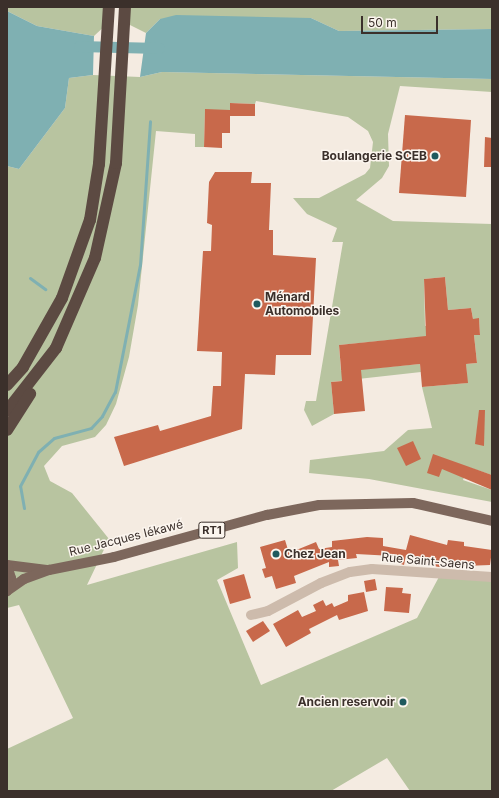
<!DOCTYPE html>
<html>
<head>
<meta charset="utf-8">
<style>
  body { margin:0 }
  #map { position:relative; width:499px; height:798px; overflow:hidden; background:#f4ebe1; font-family:Inter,sans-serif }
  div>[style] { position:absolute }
  .green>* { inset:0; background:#b8c4a0 }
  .water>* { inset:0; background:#7fb0b2 }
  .stream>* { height:3px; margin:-1.5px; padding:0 1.5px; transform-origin:1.5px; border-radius:1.5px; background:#7fb0b2 }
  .canal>* { height:11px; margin:-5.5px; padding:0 5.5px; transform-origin:5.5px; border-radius:5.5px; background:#7fb0b2 }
  .building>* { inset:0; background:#c8694b }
  .street>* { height:10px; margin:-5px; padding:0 5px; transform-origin:5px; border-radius:5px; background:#cdbbac }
  .primary>* { height:10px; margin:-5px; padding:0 5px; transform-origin:5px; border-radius:5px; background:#7d675c }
  .highway>* { height:12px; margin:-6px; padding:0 6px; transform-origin:6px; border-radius:6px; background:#5c4a42 }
  .dots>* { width:11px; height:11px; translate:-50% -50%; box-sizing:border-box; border:2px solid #fbf5ee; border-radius:50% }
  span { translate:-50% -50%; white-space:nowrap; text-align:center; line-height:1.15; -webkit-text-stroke:3px #fbf5ee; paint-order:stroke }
  .shield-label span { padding:1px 3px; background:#fbf5ee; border:1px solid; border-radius:3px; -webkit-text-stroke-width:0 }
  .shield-label { font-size:11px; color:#3b302b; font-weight:700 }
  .poi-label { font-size:12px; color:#3b302b; font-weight:700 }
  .right { translate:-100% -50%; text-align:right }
  .left { translate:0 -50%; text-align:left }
  .street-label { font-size:12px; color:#3b302b }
  .frame { position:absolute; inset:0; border:8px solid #3b302b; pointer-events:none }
  .scale { position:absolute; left:361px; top:16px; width:77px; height:18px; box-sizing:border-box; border:2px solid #3b302b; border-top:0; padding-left:5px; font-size:12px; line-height:14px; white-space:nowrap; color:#3b302b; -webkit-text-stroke:3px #fbf5ee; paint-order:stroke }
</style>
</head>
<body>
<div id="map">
  <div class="green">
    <div style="clip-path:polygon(7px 7px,109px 7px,109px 22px,94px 36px,37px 26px,7px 11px)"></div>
    <div style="clip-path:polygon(125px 7px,492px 7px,492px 29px,339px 31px,311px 18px,160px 19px,146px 33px,124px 22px)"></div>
    <div style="clip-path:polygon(162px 72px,492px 79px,492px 92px,400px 86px,388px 134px,389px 166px,382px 178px,356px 200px,393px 221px,492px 224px,492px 475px,468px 467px,463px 480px,492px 490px,492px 502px,369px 479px,309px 473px,310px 460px,384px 451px,408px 430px,432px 428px,422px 387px,467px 383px,466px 364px,477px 363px,474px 335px,480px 334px,479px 319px,473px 319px,471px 308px,448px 310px,445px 277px,424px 279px,425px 326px,434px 325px,436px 347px,421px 337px,339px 345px,341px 371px,420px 364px,421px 372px,331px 382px,334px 414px,312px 426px,304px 410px,306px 401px,316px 401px,343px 242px,332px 242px,337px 228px,307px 214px,293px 198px,319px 198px,365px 174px,370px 168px,373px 142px,368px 131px,348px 117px,256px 101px,255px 104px,230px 103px,230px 110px,205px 110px,204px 147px,195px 147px,195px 134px,156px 131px,138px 305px,129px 357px,116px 404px,106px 425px,95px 437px,62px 446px,44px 466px,50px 481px,72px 493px,109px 539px,87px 585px,237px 542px,238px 568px,217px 580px,261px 685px,417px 618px,440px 575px,492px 577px,492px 791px,410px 791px,387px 758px,331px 791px,7px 791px,7px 749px,73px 718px,19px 605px,7px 608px,7px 166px,19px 169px,65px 108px,69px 78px,93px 75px,140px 77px)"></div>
  </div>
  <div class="water">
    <div style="clip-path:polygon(7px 11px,37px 26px,94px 36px,93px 75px,69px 78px,65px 108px,19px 169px,7px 166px)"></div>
    <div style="clip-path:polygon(176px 15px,311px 18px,339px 31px,492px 29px,492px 79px,162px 72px,140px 77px,146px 33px,160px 19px)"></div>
  </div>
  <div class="stream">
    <div style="left:30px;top:278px;width:19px;rotate:36deg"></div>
    <div style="left:24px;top:508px;width:22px;rotate:-100deg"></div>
    <div style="left:20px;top:486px;width:38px;rotate:-62deg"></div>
    <div style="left:38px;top:452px;width:21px;rotate:-41deg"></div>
    <div style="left:54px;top:438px;width:38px;rotate:-15deg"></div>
    <div style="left:91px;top:428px;width:16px;rotate:-47deg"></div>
    <div style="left:102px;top:416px;width:27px;rotate:-62deg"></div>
    <div style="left:115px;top:392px;width:129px;rotate:-78.9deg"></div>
    <div style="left:140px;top:265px;width:144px;rotate:-86deg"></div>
  </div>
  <div class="canal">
    <div style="left:79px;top:46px;width:80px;rotate:1.4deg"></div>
  </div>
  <div class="building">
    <div style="clip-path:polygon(230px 103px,255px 104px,255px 116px,230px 116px,230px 133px,222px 133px,222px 148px,204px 147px,205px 109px,230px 110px)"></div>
    <div style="clip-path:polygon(405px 115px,471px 120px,466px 197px,399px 193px)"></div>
    <div style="clip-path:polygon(485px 137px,492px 138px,492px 167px,484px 167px)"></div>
    <div style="clip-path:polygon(215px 172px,252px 172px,251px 183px,271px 183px,269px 230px,273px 230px,273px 255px,316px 258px,311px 355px,276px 355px,275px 375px,245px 374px,242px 429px,124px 466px,114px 437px,158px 425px,160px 431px,211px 416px,213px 386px,221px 386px,222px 352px,197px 351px,203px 251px,211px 251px,212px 225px,207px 223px,209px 182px)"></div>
    <div style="clip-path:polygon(445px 277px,448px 310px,471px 308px,473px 319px,479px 318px,480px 335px,474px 335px,477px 363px,466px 364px,468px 383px,422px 387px,420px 364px,361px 370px,365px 411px,334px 414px,331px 382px,342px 381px,339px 345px,426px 336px,424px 279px)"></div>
    <div style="clip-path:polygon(479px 410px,485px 410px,484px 446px,475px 444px)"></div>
    <div style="clip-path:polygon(413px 441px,421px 459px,406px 466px,397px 448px)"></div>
    <div style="clip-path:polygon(433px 454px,492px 475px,492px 490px,442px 469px,439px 477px,427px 473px)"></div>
    <div style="clip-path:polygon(410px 535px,447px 545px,448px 540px,464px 542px,464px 546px,492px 550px,490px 565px,439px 567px,423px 564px,424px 558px,406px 555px,404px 565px,392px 561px,393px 556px,356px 554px,357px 558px,338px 560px,339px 566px,329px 567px,329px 562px,294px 576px,296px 583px,276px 589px,272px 576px,265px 578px,262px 569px,266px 568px,260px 547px,285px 540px,289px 553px,316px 542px,319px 549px,332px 547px,332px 541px,367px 537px,383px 538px,383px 546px,406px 550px)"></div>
    <div style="clip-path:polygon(244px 574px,251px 598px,230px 604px,223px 580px)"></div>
    <div style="clip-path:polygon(375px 579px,377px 590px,366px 592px,364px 581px)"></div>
    <div style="clip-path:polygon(386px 587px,403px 588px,402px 593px,411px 594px,409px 613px,384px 611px)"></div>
    <div style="clip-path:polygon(364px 592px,368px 611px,339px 620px,337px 615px,309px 629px,311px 633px,286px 647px,273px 624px,298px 610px,302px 617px,316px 611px,313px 605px,323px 600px,326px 606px,332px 603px,334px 607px,348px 601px,348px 595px)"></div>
    <div style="clip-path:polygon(263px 621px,270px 631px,253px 642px,246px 631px)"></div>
  </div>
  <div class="street">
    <div style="left:251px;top:615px;width:17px;rotate:-13deg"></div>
    <div style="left:268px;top:611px;width:60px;rotate:-27.8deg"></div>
    <div style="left:321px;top:583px;width:31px;rotate:-21deg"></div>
    <div style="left:350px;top:572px;width:22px;rotate:-8deg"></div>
    <div style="left:372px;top:569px;width:120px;rotate:3.8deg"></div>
  </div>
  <div class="primary">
    <div style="left:7px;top:565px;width:40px;rotate:7.1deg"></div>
    <div style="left:7px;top:565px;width:14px;rotate:73deg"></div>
    <div style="left:11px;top:578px;width:14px;rotate:107deg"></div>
    <div style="left:7px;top:591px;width:21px;rotate:-35deg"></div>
    <div style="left:24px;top:579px;width:27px;rotate:-20deg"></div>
    <div style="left:49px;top:570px;width:66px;rotate:-11.3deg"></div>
    <div style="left:114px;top:557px;width:159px;rotate:-15.4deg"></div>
    <div style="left:267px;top:515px;width:53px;rotate:-10.9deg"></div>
    <div style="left:319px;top:505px;width:94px;rotate:-1.2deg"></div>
    <div style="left:413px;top:503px;width:81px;rotate:12.8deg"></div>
  </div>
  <div class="highway">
    <div style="left:7px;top:385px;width:24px;rotate:-48deg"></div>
    <div style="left:23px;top:367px;width:79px;rotate:-60.5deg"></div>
    <div style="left:62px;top:298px;width:83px;rotate:-70.3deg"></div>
    <div style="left:90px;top:220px;width:57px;rotate:-80.9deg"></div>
    <div style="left:99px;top:164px;width:157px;rotate:-86.4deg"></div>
    <div style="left:7px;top:411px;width:80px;rotate:-52.1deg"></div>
    <div style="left:56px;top:348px;width:98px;rotate:-66.6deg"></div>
    <div style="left:95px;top:258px;width:97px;rotate:-77.5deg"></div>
    <div style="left:116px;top:163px;width:156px;rotate:-86.7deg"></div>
    <div style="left:7px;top:430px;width:43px;rotate:-57.4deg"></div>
  </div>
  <div class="dots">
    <div style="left:435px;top:156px;background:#1f5a5e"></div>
    <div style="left:257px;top:304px;background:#1f5a5e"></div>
    <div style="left:276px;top:554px;background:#1f5a5e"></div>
    <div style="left:403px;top:702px;background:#1f5a5e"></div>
  </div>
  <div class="shield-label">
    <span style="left:212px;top:530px">RT1</span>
  </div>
  <div class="poi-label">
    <span class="right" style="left:427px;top:156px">Boulangerie SCEB</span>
    <span class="left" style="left:265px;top:304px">Ménard<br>Automobiles</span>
    <span class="left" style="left:284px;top:554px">Chez Jean</span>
    <span class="right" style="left:395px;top:702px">Ancien reservoir</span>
  </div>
  <div class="street-label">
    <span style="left:126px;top:538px;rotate:-14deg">Rue Jacques Iékawé</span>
    <span style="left:428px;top:561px;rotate:5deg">Rue Saint-Saens</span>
  </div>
  <div class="frame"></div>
  <div class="scale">50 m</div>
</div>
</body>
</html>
